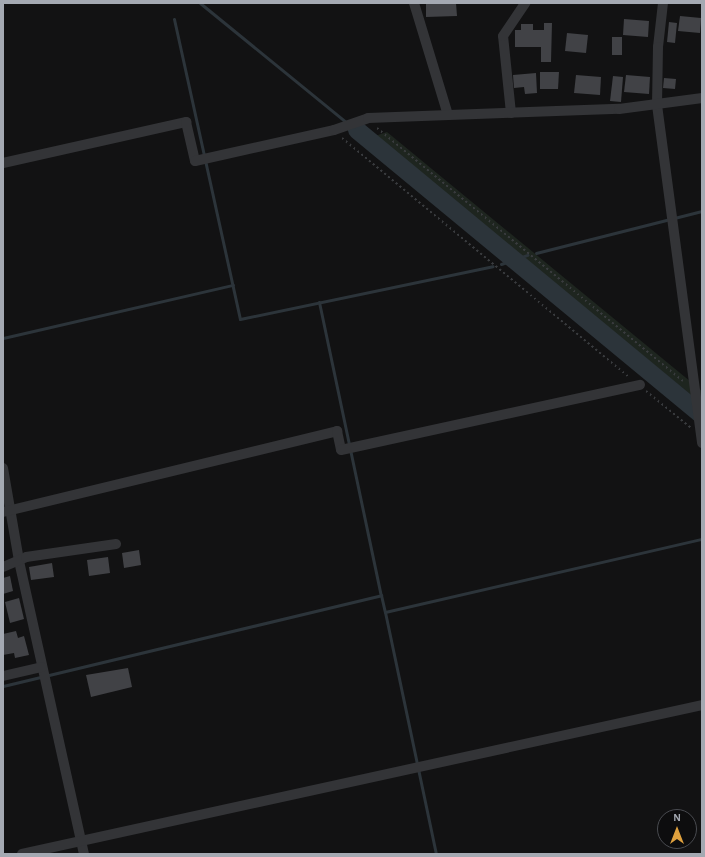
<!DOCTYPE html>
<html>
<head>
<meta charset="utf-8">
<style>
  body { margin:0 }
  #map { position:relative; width:705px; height:857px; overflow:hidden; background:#121213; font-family:"Alegreya Sans",sans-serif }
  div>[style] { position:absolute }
  .green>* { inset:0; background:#1e251f }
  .stream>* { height:3px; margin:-1.5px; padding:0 1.5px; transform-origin:1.5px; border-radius:1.5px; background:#2c343a }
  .river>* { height:18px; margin:-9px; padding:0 9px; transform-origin:9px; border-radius:9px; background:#2c343a }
  .building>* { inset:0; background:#414246 }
  .path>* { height:2px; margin-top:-1px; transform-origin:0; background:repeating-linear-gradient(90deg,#393b3e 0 2px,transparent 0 5px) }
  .minor>* { height:10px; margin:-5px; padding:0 5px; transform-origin:5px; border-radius:5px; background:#333437 }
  span { translate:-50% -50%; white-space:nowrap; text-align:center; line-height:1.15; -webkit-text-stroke:3.5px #0d0d0e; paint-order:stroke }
  .frame { position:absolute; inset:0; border:4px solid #a4a9b2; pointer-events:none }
  .north { position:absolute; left:657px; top:809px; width:40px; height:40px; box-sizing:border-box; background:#0d0d0e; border:1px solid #494b50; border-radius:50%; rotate:0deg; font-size:11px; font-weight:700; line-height:16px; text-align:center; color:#a4a9b2 }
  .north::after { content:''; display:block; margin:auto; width:14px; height:18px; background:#dfa13e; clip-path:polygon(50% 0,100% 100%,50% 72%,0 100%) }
</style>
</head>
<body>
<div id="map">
  <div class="green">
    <div style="clip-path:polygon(387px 132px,702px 391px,702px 404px,375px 136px)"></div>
  </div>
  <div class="stream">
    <div style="left:200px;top:3px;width:190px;rotate:39.2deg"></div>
    <div style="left:174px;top:19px;width:307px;rotate:77.6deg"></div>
    <div style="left:240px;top:319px;width:258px;rotate:-11.8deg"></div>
    <div style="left:352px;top:126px;width:6px;rotate:39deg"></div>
    <div style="left:536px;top:253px;width:171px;rotate:-14.2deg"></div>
    <div style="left:501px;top:264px;width:28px;rotate:-19deg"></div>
    <div style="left:319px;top:302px;width:299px;rotate:78.1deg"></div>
    <div style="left:3px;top:338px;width:236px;rotate:-13deg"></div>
    <div style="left:385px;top:612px;width:247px;rotate:78.1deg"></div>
    <div style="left:3px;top:686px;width:389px;rotate:-13.5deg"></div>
    <div style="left:381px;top:595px;width:17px;rotate:77deg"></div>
    <div style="left:385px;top:612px;width:325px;rotate:-13deg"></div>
  </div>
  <div class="river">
    <div style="left:357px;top:130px;width:447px;rotate:39.6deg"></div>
  </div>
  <div class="building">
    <div style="clip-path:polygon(426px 3px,456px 3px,457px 16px,426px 17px)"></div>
    <div style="clip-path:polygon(680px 16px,701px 18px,700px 33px,678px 31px)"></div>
    <div style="clip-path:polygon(624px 19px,649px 21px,648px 37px,623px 35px)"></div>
    <div style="clip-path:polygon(669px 22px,677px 23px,675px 43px,667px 42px)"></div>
    <div style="clip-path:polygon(544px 23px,552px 23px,551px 62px,541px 62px,541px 47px,515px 47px,515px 30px,521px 30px,521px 24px,533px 24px,533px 30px,544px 30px)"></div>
    <div style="clip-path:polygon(567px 33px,588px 35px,586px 53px,565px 51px)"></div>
    <div style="clip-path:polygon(612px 37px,622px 37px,622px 55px,612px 55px)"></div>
    <div style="clip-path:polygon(540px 72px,559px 72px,558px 89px,540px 89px)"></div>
    <div style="clip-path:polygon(536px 73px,537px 93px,525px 94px,524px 87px,514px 88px,513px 75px)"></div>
    <div style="clip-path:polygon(576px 75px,601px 77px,600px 95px,574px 93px)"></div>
    <div style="clip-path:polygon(626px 75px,650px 77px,649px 94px,624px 92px)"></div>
    <div style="clip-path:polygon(613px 76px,623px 77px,621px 102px,610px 101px)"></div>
    <div style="clip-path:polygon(664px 78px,676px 79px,675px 89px,663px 88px)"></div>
    <div style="clip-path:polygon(139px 550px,141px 565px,124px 568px,122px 553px)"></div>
    <div style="clip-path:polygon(108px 557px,110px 573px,89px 576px,87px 560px)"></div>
    <div style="clip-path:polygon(52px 563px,54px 577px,31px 580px,29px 567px)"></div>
    <div style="clip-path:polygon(10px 576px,13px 591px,3px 594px,3px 578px)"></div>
    <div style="clip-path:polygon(19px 598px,24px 619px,10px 623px,5px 602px)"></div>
    <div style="clip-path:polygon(16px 631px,18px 638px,24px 636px,29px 655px,15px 658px,14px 653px,3px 655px,3px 634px)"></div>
    <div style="clip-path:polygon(128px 668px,132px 687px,91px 697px,86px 675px)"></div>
  </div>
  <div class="path">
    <div style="left:377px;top:128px;width:397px;rotate:39.6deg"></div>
    <div style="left:342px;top:138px;width:373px;rotate:39.8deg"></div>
    <div style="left:646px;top:391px;width:58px;rotate:39.4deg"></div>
  </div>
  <div class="minor">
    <div style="left:414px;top:3px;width:117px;rotate:73.1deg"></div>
    <div style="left:663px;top:3px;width:44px;rotate:96.5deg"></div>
    <div style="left:658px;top:47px;width:58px;rotate:91deg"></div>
    <div style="left:657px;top:105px;width:341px;rotate:82.4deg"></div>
    <div style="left:511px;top:113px;width:77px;rotate:-95.9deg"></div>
    <div style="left:503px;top:36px;width:40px;rotate:-56deg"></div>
    <div style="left:3px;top:163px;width:188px;rotate:-12.6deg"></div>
    <div style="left:186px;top:122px;width:40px;rotate:77deg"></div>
    <div style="left:195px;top:161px;width:142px;rotate:-12.6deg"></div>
    <div style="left:334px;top:130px;width:36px;rotate:-19deg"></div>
    <div style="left:368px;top:118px;width:251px;rotate:-2.1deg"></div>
    <div style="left:619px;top:109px;width:84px;rotate:-7.5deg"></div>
    <div style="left:3px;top:468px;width:94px;rotate:80.2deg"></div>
    <div style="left:19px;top:561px;width:300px;rotate:77.5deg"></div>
    <div style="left:3px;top:512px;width:344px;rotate:-13.6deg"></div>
    <div style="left:337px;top:431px;width:19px;rotate:78deg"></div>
    <div style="left:341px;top:450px;width:306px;rotate:-12.3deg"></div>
    <div style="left:3px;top:567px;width:25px;rotate:-23deg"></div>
    <div style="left:26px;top:557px;width:91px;rotate:-8.2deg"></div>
    <div style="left:3px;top:676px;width:40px;rotate:-13deg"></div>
    <div style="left:22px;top:854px;width:696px;rotate:-12.36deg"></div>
  </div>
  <div class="frame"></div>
  <div class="north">N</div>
</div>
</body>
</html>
